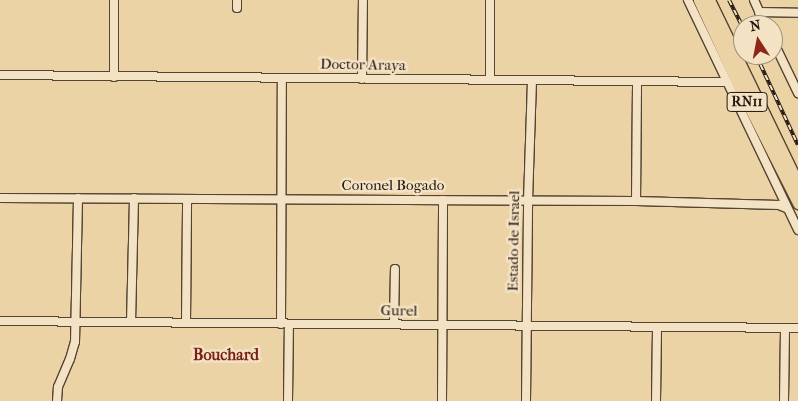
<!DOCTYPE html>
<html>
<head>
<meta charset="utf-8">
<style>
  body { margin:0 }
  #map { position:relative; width:798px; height:401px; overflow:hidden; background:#ecd3a5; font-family:"IM FELL French Canon",serif }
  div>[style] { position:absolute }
  .roads { filter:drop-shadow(1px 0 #544433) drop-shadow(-1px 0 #544433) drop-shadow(0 1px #544433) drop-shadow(0 -1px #544433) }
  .minor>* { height:8px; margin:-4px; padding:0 4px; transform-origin:4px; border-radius:4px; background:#f3e2c4 }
  .primary>* { height:11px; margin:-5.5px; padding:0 5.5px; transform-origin:5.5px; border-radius:5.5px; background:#ecd3a5 }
  .rail>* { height:4px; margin-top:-2px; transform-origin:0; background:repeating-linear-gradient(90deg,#f3e2c4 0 5.5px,#22150d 0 11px); box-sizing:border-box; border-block:1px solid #22150d }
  span { translate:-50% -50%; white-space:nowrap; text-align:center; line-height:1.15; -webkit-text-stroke:5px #f3e2c4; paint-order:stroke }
  .shield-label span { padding:1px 4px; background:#f3e2c4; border:1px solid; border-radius:4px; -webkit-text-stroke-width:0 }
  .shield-label { font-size:14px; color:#22150d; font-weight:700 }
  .street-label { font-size:15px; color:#22150d }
  .neighbourhood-label { font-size:16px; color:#7a1f14; font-weight:700 }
  .north { position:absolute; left:733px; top:15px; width:50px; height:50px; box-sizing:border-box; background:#f3e2c4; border:1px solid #9f907b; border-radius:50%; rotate:349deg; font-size:14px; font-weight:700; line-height:20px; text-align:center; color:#22150d }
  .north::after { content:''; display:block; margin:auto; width:18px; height:22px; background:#8f2418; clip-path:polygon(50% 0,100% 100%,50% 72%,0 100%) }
</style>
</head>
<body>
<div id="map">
  <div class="roads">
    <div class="minor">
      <div style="left:237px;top:0;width:8px;rotate:90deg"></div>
      <div style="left:490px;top:0;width:80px;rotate:90deg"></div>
      <div style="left:688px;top:0;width:255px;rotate:64.4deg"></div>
      <div style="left:754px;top:0;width:27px;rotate:66deg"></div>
      <div style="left:759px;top:12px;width:39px;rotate:1deg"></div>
      <div style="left:773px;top:41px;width:58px;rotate:64.3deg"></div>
      <div style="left:0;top:75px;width:726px;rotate:0.55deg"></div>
      <div style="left:114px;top:77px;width:77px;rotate:-90deg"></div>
      <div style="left:362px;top:79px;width:79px;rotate:-89.3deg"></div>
      <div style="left:0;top:198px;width:636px;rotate:0.27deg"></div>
      <div style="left:636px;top:201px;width:143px;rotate:1.6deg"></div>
      <div style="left:779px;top:205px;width:8px;rotate:23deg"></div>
      <div style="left:636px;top:201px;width:119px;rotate:-89.5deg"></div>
      <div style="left:0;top:321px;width:798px;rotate:0.5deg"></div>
      <div style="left:131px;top:322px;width:124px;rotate:-88.6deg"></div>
      <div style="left:186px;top:323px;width:124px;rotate:-89.5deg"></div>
      <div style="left:281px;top:324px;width:246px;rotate:-89.8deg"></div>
      <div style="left:394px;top:324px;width:55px;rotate:-89deg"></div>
      <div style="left:57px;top:401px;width:14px;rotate:-86deg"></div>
      <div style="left:58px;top:387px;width:30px;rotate:-67deg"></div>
      <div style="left:70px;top:359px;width:18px;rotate:-74deg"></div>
      <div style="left:75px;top:342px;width:144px;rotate:-88.8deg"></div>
      <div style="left:288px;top:401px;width:77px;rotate:-89.3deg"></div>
      <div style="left:442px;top:401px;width:201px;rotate:-89.7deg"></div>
      <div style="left:526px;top:401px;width:200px;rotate:-89.4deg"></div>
      <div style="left:528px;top:201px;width:120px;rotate:-88.1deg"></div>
      <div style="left:656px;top:401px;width:74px;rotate:-89.2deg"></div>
      <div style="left:784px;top:401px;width:73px;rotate:-89.2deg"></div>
    </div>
    <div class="primary">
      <div style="left:699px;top:0;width:90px;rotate:65.1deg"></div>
      <div style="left:737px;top:82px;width:136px;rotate:63.2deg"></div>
      <div style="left:709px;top:0;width:204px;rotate:64.2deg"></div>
    </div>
  </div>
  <div class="rail">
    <div style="left:729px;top:0;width:31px;rotate:63deg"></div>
    <div style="left:756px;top:55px;width:99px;rotate:65deg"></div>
  </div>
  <div class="shield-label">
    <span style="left:747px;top:102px">RN11</span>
  </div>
  <div class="street-label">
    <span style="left:363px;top:65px;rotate:1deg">Doctor Araya</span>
    <span style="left:393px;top:186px">Coronel Bogado</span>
    <span style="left:514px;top:241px;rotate:-89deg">Estado de Israel</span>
    <span style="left:399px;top:311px;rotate:1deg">Gurel</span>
  </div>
  <div class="neighbourhood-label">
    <span style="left:226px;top:355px">Bouchard</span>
  </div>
  <div class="north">N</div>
</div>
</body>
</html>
